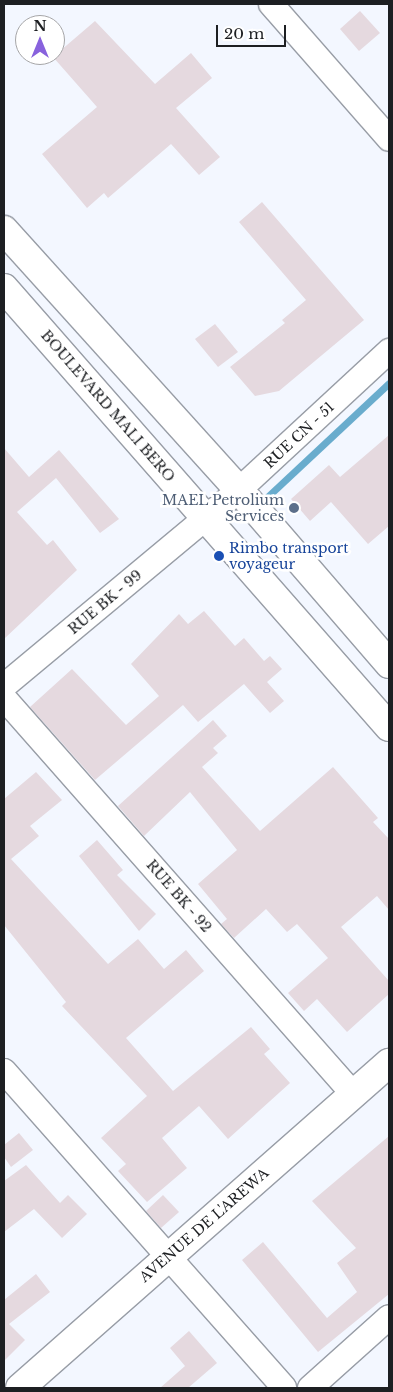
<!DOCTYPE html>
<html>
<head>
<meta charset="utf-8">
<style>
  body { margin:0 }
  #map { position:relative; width:393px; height:1392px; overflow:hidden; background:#f3f7ff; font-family:"Libre Baskerville",serif }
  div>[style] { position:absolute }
  .stream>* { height:7px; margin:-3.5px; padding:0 3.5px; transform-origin:3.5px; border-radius:3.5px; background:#69accd }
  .building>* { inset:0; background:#e5d9df }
  .roads { filter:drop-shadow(1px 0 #989da6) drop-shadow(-1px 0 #989da6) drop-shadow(0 1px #989da6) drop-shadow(0 -1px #989da6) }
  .street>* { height:24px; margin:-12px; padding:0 12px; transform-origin:12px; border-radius:12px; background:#fff }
  .secondary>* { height:28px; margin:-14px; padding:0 14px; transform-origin:14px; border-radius:14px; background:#fff }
  .primary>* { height:28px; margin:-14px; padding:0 14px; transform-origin:14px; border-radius:14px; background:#fff }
  .dots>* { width:14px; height:14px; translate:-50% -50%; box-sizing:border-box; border:2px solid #fff; border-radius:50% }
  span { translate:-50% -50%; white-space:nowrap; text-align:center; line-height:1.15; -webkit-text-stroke:5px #fff; paint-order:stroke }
  .street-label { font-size:14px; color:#1d1f22 }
  .service-label { font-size:14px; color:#4e5e75 }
  .right { translate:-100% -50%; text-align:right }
  .transit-label { font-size:14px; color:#164399 }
  .left { translate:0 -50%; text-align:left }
  .frame { position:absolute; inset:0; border:5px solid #1d1f22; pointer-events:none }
  .north { position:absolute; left:15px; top:15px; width:50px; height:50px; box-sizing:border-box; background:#fff; border:1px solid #a5a5a7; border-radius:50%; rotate:0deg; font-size:14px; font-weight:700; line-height:20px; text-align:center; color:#1d1f22 }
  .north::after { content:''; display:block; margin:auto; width:18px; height:22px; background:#8862dd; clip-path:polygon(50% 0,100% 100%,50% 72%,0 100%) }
  .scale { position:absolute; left:216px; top:25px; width:70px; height:22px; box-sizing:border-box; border:2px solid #1d1f22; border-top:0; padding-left:6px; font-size:15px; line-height:18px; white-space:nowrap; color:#1d1f22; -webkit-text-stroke:4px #fff; paint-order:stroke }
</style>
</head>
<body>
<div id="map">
  <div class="stream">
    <div style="left:265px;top:499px;width:170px;rotate:-43.1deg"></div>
  </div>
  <div class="building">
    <div style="clip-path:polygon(360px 11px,380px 33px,359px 51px,340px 29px)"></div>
    <div style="clip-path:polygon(95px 21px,155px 84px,191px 53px,212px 78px,176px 108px,220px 157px,199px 175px,171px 144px,108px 198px,104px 193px,87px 208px,42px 154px,97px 107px,53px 57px)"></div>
    <div style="clip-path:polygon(262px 202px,364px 320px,279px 391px,255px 396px,230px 367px,285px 323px,282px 320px,306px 300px,239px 222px)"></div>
    <div style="clip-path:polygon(215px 324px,238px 352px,218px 367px,195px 339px)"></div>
    <div style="clip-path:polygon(389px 435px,389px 526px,368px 544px,331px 502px,310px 521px,291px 499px,329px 465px,340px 477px)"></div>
    <div style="clip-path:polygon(4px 448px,29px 477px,59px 450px,119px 519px,100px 533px,56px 478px,17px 512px,47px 545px,53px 540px,77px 570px,4px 639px)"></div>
    <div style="clip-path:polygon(204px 611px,235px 646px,244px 638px,264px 661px,270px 656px,282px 669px,267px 682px,284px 701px,270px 713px,244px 684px,198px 722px,183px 705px,95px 780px,30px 707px,72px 669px,126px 725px,159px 696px,131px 664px,179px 614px,188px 624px)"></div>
    <div style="clip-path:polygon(213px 720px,227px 736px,213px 748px,218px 753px,202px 767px,260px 831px,333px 767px,378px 818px,373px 822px,389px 839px,389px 910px,377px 896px,341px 927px,389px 981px,389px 994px,347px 1032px,317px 999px,304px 1011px,288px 993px,328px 958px,297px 924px,287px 932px,266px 909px,234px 938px,221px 924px,227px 919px,198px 884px,237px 850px,190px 792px,144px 836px,118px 806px)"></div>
    <div style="clip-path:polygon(36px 772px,62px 800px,30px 826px,39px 836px,11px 859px,108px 964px,138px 939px,164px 969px,186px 950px,204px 971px,126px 1038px,173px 1091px,251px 1027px,270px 1049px,264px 1054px,290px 1083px,228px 1139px,199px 1106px,162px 1138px,187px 1168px,147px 1202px,118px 1171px,126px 1164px,101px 1138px,147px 1096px,62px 1006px,66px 1002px,4px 925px,4px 799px)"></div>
    <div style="clip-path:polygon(97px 840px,123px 870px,117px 875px,156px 914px,139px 931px,79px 856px)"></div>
    <div style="clip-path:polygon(19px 1133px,33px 1150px,11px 1167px,4px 1157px,4px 1145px)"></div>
    <div style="clip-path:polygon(389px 1136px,389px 1294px,318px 1352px,242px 1260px,263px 1242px,327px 1318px,357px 1292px,337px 1263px,356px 1248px,312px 1201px)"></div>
    <div style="clip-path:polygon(26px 1165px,60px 1203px,68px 1195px,87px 1214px,62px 1238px,34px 1209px,4px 1232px,4px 1181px)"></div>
    <div style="clip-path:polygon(163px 1195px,179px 1212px,161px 1228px,146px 1211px)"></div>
    <div style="clip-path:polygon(36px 1274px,50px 1292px,9px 1324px,25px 1340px,4px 1361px,4px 1300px)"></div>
    <div style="clip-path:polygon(189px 1331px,217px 1363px,188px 1388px,160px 1388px,185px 1366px,170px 1348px)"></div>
  </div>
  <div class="roads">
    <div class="street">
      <div style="left:271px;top:4px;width:179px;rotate:48.8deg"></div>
      <div style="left:4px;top:686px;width:306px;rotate:-39.8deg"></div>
      <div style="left:239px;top:490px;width:205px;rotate:-42.8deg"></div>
      <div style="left:4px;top:698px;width:529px;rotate:48.6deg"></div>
      <div style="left:4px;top:1071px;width:423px;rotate:48.5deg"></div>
      <div style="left:310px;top:1388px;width:106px;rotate:-41.9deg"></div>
    </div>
    <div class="secondary">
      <div style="left:20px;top:1388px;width:492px;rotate:-41.4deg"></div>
    </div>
    <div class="primary">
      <div style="left:4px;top:230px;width:350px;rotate:47.9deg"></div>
      <div style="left:239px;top:490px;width:230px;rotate:49.2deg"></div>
      <div style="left:4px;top:288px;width:584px;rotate:48.75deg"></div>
    </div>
  </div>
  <div class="dots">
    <div style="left:294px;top:508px;background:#5c6f8a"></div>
    <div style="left:219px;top:556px;background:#1a4fb4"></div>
  </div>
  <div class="street-label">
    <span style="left:108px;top:406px;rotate:49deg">BOULEVARD MALI BERO</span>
    <span style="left:299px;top:435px;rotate:-43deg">RUE CN - 51</span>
    <span style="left:105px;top:602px;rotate:-40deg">RUE BK - 99</span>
    <span style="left:179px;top:896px;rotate:49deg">RUE BK - 92</span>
    <span style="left:204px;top:1225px;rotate:-41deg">AVENUE DE L'AREWA</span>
  </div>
  <div class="service-label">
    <span class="right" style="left:284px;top:508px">MAEL Petrolium<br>Services</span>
  </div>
  <div class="transit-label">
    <span class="left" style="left:229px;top:556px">Rimbo transport<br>voyageur</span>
  </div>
  <div class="frame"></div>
  <div class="north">N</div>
  <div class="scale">20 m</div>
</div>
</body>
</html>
